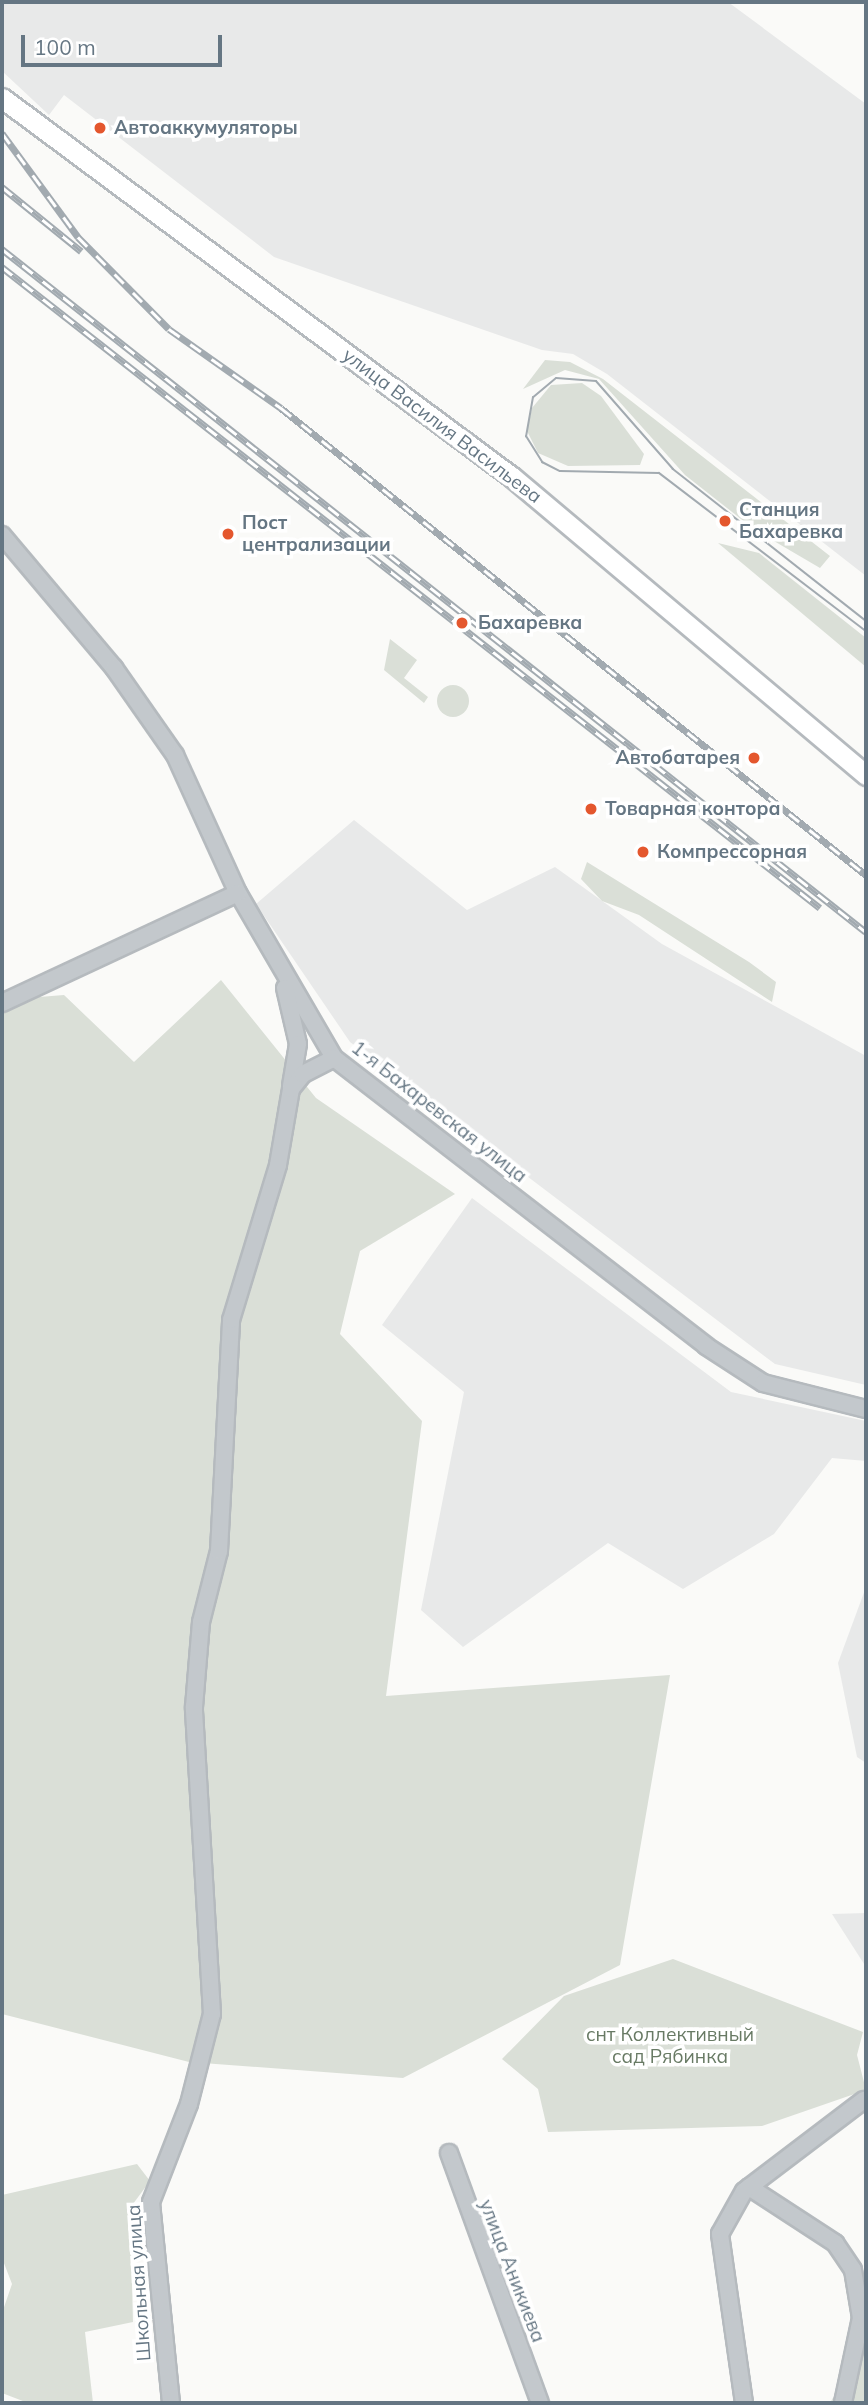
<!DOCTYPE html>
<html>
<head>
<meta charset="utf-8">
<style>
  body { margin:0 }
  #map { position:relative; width:868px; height:2405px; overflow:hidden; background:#fafaf8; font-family:Mulish,sans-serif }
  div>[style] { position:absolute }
  .built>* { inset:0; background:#e8e9e9 }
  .green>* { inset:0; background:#dadfd7 }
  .round { border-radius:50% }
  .roads { filter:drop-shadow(2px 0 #b5babe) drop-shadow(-2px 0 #b5babe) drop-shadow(0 2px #b5babe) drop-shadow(0 -2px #b5babe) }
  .minor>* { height:16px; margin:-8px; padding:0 8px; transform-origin:8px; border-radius:8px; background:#c3c8cc }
  .major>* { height:19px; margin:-9.5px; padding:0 9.5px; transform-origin:9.5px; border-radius:9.5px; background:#fff }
  .tram>* { height:2px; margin:-1px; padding:0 1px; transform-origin:1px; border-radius:1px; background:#a2aab0 }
  .rail>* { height:7px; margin-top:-3.5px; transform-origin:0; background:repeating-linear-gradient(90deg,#fff 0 13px,#a2aab0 0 26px); box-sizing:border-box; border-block:2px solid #a2aab0 }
  .dots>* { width:19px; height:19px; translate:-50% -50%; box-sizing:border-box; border:4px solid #fff; border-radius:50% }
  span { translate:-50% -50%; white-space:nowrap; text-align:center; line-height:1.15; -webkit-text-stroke:7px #fff; paint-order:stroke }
  .poi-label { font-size:19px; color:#657683; font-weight:700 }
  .left { translate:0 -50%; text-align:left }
  .right { translate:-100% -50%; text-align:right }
  .street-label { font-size:19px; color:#657683 }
  .park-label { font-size:19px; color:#687a64 }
  .frame { position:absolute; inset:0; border:4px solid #657683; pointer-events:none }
  .scale { position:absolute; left:21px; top:35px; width:201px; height:32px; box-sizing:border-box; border:4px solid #657683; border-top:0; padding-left:9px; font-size:21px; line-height:24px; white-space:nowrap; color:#657683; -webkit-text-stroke:5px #fff; paint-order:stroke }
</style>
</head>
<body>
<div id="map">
  <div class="built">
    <div style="clip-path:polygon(2px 2px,728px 2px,866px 104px,866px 576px,607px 374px,573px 354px,542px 350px,274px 257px,64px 95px,49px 115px,2px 71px)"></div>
    <div style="clip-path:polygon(354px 820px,467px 910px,555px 867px,662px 944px,866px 1056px,866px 1385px,775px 1364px,350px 1042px,256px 904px)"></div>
    <div style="clip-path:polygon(472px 1198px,731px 1392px,866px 1421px,866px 1461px,832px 1458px,774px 1534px,683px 1589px,608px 1543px,463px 1647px,421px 1610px,464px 1392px,382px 1325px)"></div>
    <div style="clip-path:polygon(866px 1587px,866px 1763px,857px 1757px,838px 1663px)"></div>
    <div style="clip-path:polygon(866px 1913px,866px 1967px,832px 1914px)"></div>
  </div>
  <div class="green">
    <div style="clip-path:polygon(545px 360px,570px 362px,603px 379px,830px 556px,820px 568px,755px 530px,685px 475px,599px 379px,565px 370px,523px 389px)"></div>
    <div style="clip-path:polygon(582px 383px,601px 396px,644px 454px,640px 465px,568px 466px,538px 453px,527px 431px,532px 408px,551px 385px)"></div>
    <div style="clip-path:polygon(718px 543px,759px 553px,866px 638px,866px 667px)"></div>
    <div style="clip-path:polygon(390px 639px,417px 660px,404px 678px,428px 697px,424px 703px,384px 670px)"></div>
    <div class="round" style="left:437px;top:685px;width:32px;height:32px"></div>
    <div style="clip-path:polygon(587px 862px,749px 962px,776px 982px,772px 1002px,639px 915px,602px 901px,581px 879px)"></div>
    <div style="clip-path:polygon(221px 980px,316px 1098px,455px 1194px,360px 1251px,340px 1334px,422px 1421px,386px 1696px,670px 1675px,620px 1965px,403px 2078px,189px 2062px,2px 2014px,2px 1000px,64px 995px,134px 1062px)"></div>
    <div style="clip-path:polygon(673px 1959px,863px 2032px,857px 2055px,866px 2090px,762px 2126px,548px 2132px,538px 2089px,502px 2059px,564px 1996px)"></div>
    <div style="clip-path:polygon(137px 2164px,150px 2181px,130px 2208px,133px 2322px,85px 2332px,93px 2403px,28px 2403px,2px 2393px,2px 2313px,12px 2284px,2px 2258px,2px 2195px)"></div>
    <div style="clip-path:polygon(866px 2341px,866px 2403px,830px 2403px)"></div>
  </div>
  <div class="roads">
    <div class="minor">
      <div style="left:2px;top:535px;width:174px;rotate:49.9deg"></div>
      <div style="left:114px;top:668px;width:106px;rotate:55deg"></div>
      <div style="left:175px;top:755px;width:152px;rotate:65.5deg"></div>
      <div style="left:238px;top:893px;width:191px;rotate:59.8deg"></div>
      <div style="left:334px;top:1058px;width:470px;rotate:37.7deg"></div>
      <div style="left:706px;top:1346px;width:68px;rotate:33deg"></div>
      <div style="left:763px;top:1383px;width:106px;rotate:14.2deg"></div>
      <div style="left:285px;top:988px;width:57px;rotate:76.9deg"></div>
      <div style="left:298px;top:1044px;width:43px;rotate:99.5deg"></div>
      <div style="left:2px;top:1003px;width:260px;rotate:-25deg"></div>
      <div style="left:449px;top:2153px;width:266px;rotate:70deg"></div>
      <div style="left:749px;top:2187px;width:103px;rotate:33.1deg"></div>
      <div style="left:835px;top:2243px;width:32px;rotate:56deg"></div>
      <div style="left:853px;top:2270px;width:49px;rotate:80.5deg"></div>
      <div style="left:861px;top:2318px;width:87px;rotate:102deg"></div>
      <div style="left:171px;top:2403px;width:202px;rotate:-95.7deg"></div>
      <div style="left:151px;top:2202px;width:105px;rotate:-68.8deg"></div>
      <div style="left:189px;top:2104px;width:93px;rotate:-75.7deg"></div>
      <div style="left:212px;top:2014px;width:308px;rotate:-93.4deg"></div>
      <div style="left:194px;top:1707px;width:85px;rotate:-85.3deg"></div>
      <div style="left:201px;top:1622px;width:73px;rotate:-75.8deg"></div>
      <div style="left:219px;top:1551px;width:231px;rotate:-87deg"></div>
      <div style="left:231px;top:1320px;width:162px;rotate:-73.1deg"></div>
      <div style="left:278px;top:1165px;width:77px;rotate:-80.3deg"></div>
      <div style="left:291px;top:1089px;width:19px;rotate:-51deg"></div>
      <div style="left:303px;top:1074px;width:35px;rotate:-27deg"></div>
      <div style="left:744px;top:2403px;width:171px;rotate:-98.1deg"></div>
      <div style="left:720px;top:2234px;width:49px;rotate:-60.8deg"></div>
      <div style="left:744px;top:2191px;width:151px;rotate:-37.2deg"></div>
    </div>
    <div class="major">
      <div style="left:2px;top:98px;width:635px;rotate:36.62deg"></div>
      <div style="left:512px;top:477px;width:463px;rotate:40.1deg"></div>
    </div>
  </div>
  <div class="tram">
    <div style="left:866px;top:621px;width:246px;rotate:-141.8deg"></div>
    <div style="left:673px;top:469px;width:117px;rotate:-131.2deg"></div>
    <div style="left:596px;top:381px;width:40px;rotate:-175.7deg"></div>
    <div style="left:556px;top:378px;width:30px;rotate:140deg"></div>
    <div style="left:533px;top:397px;width:40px;rotate:100deg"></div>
    <div style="left:526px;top:436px;width:31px;rotate:58deg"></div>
    <div style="left:542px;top:462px;width:20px;rotate:27deg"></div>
    <div style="left:560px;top:471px;width:99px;rotate:1.2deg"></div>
    <div style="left:659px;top:473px;width:260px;rotate:37.4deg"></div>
  </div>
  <div class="rail">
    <div style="left:2px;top:133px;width:129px;rotate:53.8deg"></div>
    <div style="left:78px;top:237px;width:129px;rotate:45.3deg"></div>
    <div style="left:169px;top:329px;width:137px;rotate:35.2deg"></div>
    <div style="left:281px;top:408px;width:749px;rotate:38.6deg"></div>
    <div style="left:2px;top:187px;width:102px;rotate:39deg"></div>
    <div style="left:2px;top:249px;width:1101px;rotate:38.33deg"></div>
    <div style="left:2px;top:267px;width:1039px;rotate:38.08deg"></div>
  </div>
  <div class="dots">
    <div style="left:100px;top:128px;background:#e4572e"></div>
    <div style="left:725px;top:521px;background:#e4572e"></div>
    <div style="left:228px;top:534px;background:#e4572e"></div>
    <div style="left:462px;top:623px;background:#e4572e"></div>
    <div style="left:754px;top:758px;background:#e4572e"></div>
    <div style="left:591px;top:809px;background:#e4572e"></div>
    <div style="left:643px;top:852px;background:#e4572e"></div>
  </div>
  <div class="poi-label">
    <span class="left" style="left:114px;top:128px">Автоаккумуляторы</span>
    <span class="left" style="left:739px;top:521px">Станция<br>Бахаревка</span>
    <span class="left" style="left:242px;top:534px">Пост<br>централизации</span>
    <span class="left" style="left:478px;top:623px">Бахаревка</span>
    <span class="right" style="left:740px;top:758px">Автобатарея</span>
    <span class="left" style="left:605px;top:809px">Товарная контора</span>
    <span class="left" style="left:657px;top:852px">Компрессорная</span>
  </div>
  <div class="street-label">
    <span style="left:442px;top:426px;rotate:37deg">улица Василия Васильева</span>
    <span style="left:439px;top:1112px;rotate:38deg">1-я Бахаревская улица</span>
    <span style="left:512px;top:2271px;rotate:69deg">улица Аникиева</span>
    <span style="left:139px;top:2283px;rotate:-94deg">Школьная улица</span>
  </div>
  <div class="park-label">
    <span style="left:670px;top:2046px">снт Коллективный<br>сад Рябинка</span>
  </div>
  <div class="frame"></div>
  <div class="scale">100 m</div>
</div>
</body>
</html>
